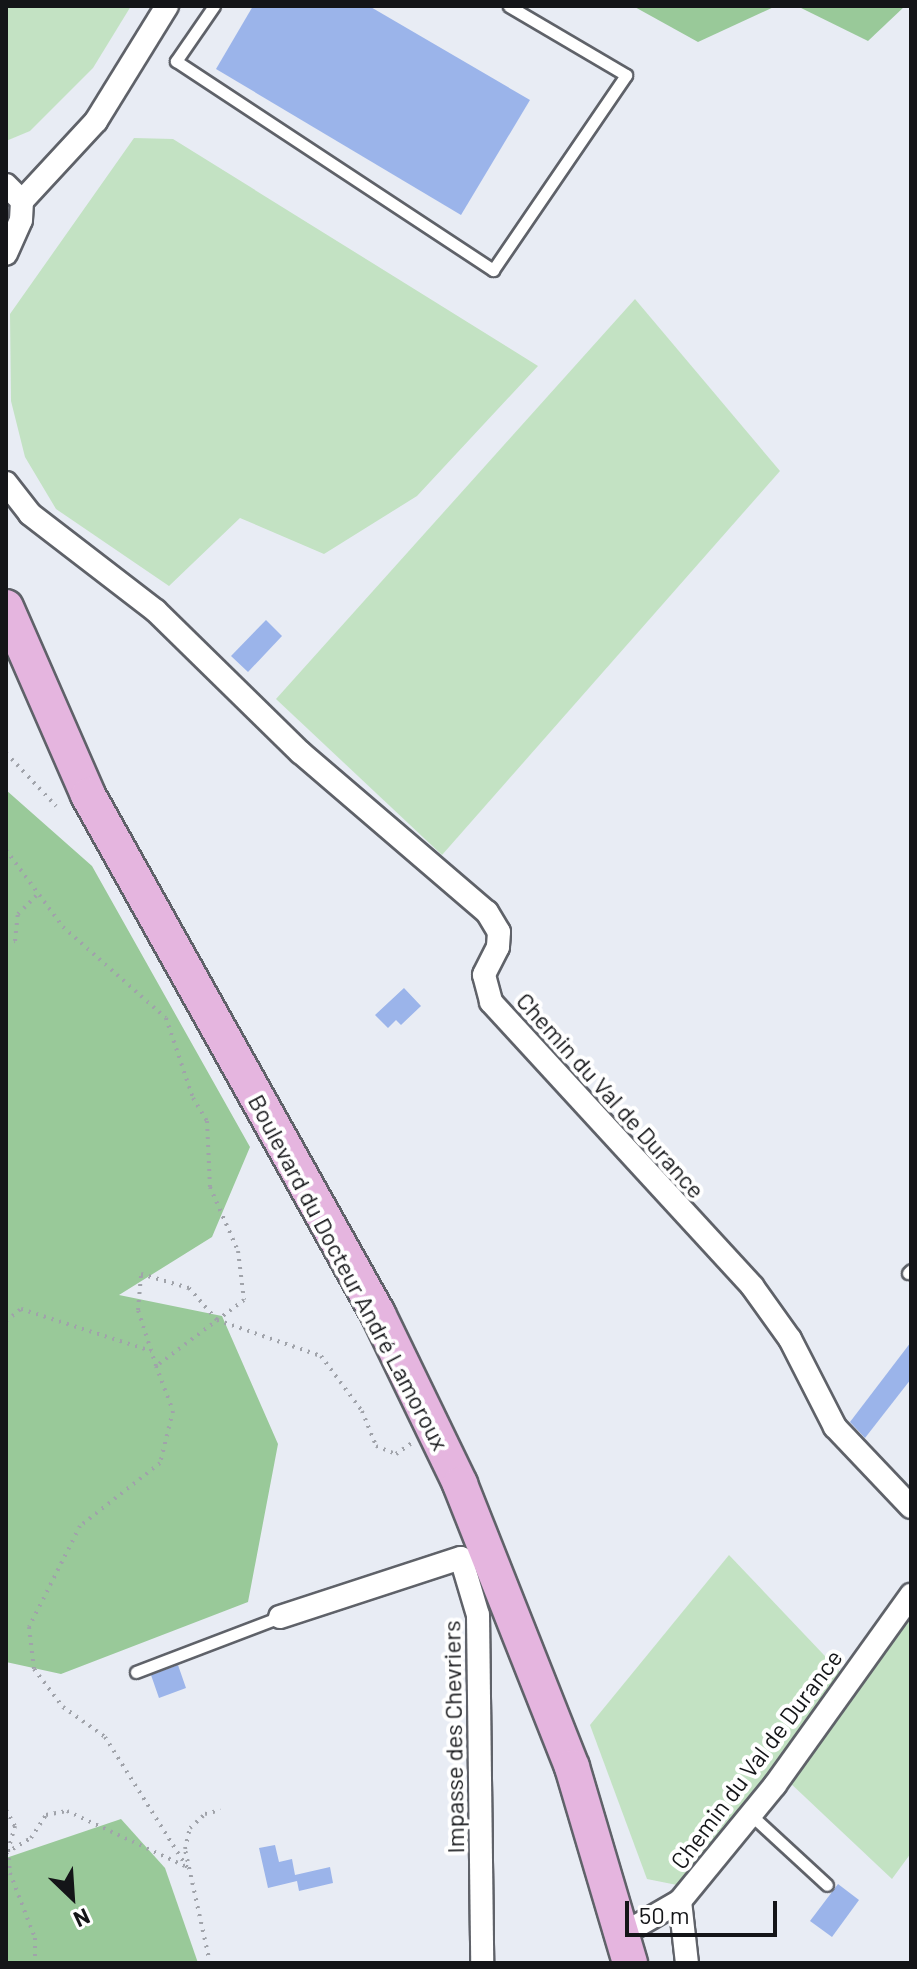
<!DOCTYPE html>
<html>
<head>
<meta charset="utf-8">
<style>
  body { margin:0 }
  #map { position:relative; width:917px; height:1969px; overflow:hidden; background:#e8ecf4; font-family:Barlow,sans-serif }
  div>[style] { position:absolute }
  .green>* { inset:0; background:#c3e2c3 }
  .forest>* { inset:0; background:#99c999 }
  .building>* { inset:0; background:#9bb4ea }
  .path>* { height:4px; margin-top:-2px; transform-origin:0; background:repeating-linear-gradient(90deg,#a0a3aa 0 2px,transparent 0 8px) }
  .roads { filter:drop-shadow(2px 0 #5f6269) drop-shadow(-2px 0 #5f6269) drop-shadow(0 2px #5f6269) drop-shadow(0 -2px #5f6269) }
  .lane>* { height:11px; margin:-5.5px; padding:0 5.5px; transform-origin:5.5px; border-radius:5.5px; background:#fff }
  .street>* { height:22px; margin:-11px; padding:0 11px; transform-origin:11px; border-radius:11px; background:#fff }
  .primary>* { height:34px; margin:-17px; padding:0 17px; transform-origin:17px; border-radius:17px; background:#e5b5df }
  span { translate:-50% -50%; white-space:nowrap; text-align:center; line-height:1.15; -webkit-text-stroke:8px #fff; paint-order:stroke }
  .street-label { font-size:24px; color:#141518 }
  .frame { position:absolute; inset:0; border:8px solid #141518; pointer-events:none }
  .north { position:absolute; left:32px; top:1857px; width:80px; height:80px; -webkit-text-stroke:6px #fff; paint-order:stroke; rotate:155deg; font-size:22px; font-weight:700; line-height:32px; text-align:center; color:#141518 }
  .north::after { content:''; display:block; margin:auto; width:28px; height:36px; background:#141518; clip-path:polygon(50% 0,100% 100%,50% 72%,0 100%) }
  .scale { position:absolute; left:625px; top:1901px; width:152px; height:36px; box-sizing:border-box; border:4px solid #141518; border-top:0; padding-left:10px; font-size:24px; line-height:28px; white-space:nowrap; color:#141518; -webkit-text-stroke:6px #fff; paint-order:stroke }
</style>
</head>
<body>
<div id="map">
  <div class="green">
    <div style="clip-path:polygon(6px 6px,131px 6px,93px 68px,30px 131px,6px 141px)"></div>
    <div style="clip-path:polygon(134px 138px,173px 139px,538px 366px,417px 496px,324px 554px,240px 518px,169px 586px,56px 509px,25px 457px,11px 401px,10px 314px)"></div>
    <div style="clip-path:polygon(635px 299px,780px 471px,442px 855px,276px 699px)"></div>
    <div style="clip-path:polygon(729px 1555px,842px 1674px,682px 1886px,647px 1879px,590px 1725px)"></div>
    <div style="clip-path:polygon(911px 1613px,911px 1853px,892px 1879px,788px 1781px)"></div>
  </div>
  <div class="forest">
    <div style="clip-path:polygon(633px 6px,776px 6px,698px 42px)"></div>
    <div style="clip-path:polygon(797px 6px,905px 6px,868px 41px)"></div>
    <div style="clip-path:polygon(6px 790px,92px 866px,250px 1147px,212px 1237px,119px 1295px,222px 1316px,278px 1444px,248px 1602px,61px 1674px,6px 1662px)"></div>
    <div style="clip-path:polygon(121px 1819px,165px 1868px,198px 1963px,6px 1963px,6px 1858px)"></div>
  </div>
  <div class="building">
    <div style="clip-path:polygon(253px 6px,369px 6px,530px 100px,461px 215px,216px 69px)"></div>
    <div style="clip-path:polygon(266px 620px,282px 636px,248px 672px,231px 656px)"></div>
    <div style="clip-path:polygon(404px 988px,421px 1006px,401px 1025px,396px 1020px,388px 1028px,375px 1015px)"></div>
    <div style="clip-path:polygon(911px 1342px,911px 1379px,865px 1438px,850px 1422px)"></div>
    <div style="clip-path:polygon(178px 1665px,186px 1688px,159px 1698px,151px 1675px)"></div>
    <div style="clip-path:polygon(275px 1845px,279px 1862px,292px 1859px,295px 1875px,330px 1867px,333px 1883px,299px 1891px,297px 1881px,268px 1888px,259px 1848px)"></div>
    <div style="clip-path:polygon(838px 1884px,859px 1900px,832px 1937px,810px 1921px)"></div>
  </div>
  <div class="path">
    <div style="left:6px;top:753px;width:73px;rotate:46.7deg"></div>
    <div style="left:6px;top:850px;width:96px;rotate:53.5deg"></div>
    <div style="left:63px;top:927px;width:137px;rotate:41.5deg"></div>
    <div style="left:166px;top:1018px;width:84px;rotate:71.4deg"></div>
    <div style="left:193px;top:1098px;width:27px;rotate:59deg"></div>
    <div style="left:207px;top:1121px;width:66px;rotate:87.4deg"></div>
    <div style="left:210px;top:1187px;width:70px;rotate:66.4deg"></div>
    <div style="left:238px;top:1251px;width:49px;rotate:83deg"></div>
    <div style="left:244px;top:1300px;width:110px;rotate:143.1deg"></div>
    <div style="left:156px;top:1366px;width:48px;rotate:69.3deg"></div>
    <div style="left:173px;top:1411px;width:54px;rotate:104deg"></div>
    <div style="left:160px;top:1463px;width:102px;rotate:141.8deg"></div>
    <div style="left:80px;top:1526px;width:113px;rotate:116.8deg"></div>
    <div style="left:29px;top:1627px;width:42px;rotate:83.2deg"></div>
    <div style="left:34px;top:1669px;width:48px;rotate:52.7deg"></div>
    <div style="left:63px;top:1707px;width:52px;rotate:35.5deg"></div>
    <div style="left:105px;top:1737px;width:154px;rotate:57.8deg"></div>
    <div style="left:6px;top:943px;width:9px;rotate:-13deg"></div>
    <div style="left:15px;top:941px;width:27px;rotate:-84deg"></div>
    <div style="left:18px;top:914px;width:28px;rotate:-45deg"></div>
    <div style="left:6px;top:1321px;width:19px;rotate:-39deg"></div>
    <div style="left:21px;top:1309px;width:137px;rotate:17.9deg"></div>
    <div style="left:156px;top:1366px;width:59px;rotate:-107.8deg"></div>
    <div style="left:138px;top:1310px;width:36px;rotate:-85deg"></div>
    <div style="left:141px;top:1274px;width:50px;rotate:16.3deg"></div>
    <div style="left:189px;top:1288px;width:43px;rotate:48.8deg"></div>
    <div style="left:217px;top:1320px;width:110px;rotate:19.1deg"></div>
    <div style="left:321px;top:1356px;width:69px;rotate:53.3deg"></div>
    <div style="left:362px;top:1411px;width:38px;rotate:68deg"></div>
    <div style="left:376px;top:1446px;width:22px;rotate:22deg"></div>
    <div style="left:396px;top:1454px;width:19px;rotate:-35deg"></div>
    <div style="left:6px;top:1810px;width:18px;rotate:61deg"></div>
    <div style="left:15px;top:1826px;width:25px;rotate:106deg"></div>
    <div style="left:8px;top:1850px;width:23px;rotate:85deg"></div>
    <div style="left:10px;top:1873px;width:70px;rotate:69deg"></div>
    <div style="left:35px;top:1938px;width:25px;rotate:90deg"></div>
    <div style="left:6px;top:1853px;width:29px;rotate:-31deg"></div>
    <div style="left:31px;top:1838px;width:27px;rotate:-57deg"></div>
    <div style="left:46px;top:1815px;width:21px;rotate:-11deg"></div>
    <div style="left:67px;top:1811px;width:130px;rotate:25deg"></div>
    <div style="left:210px;top:1963px;width:117px;rotate:-102.4deg"></div>
    <div style="left:185px;top:1849px;width:22px;rotate:-77deg"></div>
    <div style="left:190px;top:1828px;width:21px;rotate:-43deg"></div>
    <div style="left:205px;top:1814px;width:16px;rotate:-14deg"></div>
  </div>
  <div class="roads">
    <div class="lane">
      <div style="left:214px;top:6px;width:67px;rotate:124.6deg"></div>
      <div style="left:176px;top:61px;width:380px;rotate:33.4deg"></div>
      <div style="left:493px;top:270px;width:236px;rotate:-55.7deg"></div>
      <div style="left:626px;top:75px;width:136px;rotate:-149.5deg"></div>
      <div style="left:908px;top:1273px;width:4px;rotate:-45deg"></div>
      <div style="left:136px;top:1672px;width:154px;rotate:-20.9deg"></div>
      <div style="left:751px;top:1815px;width:103px;rotate:42.6deg"></div>
    </div>
    <div class="street">
      <div style="left:6px;top:185px;width:23px;rotate:45deg"></div>
      <div style="left:22px;top:201px;width:19px;rotate:93deg"></div>
      <div style="left:21px;top:220px;width:37px;rotate:114deg"></div>
      <div style="left:22px;top:201px;width:109px;rotate:-47.2deg"></div>
      <div style="left:96px;top:121px;width:135px;rotate:-58.3deg"></div>
      <div style="left:6px;top:483px;width:39px;rotate:52deg"></div>
      <div style="left:30px;top:514px;width:159px;rotate:37.6deg"></div>
      <div style="left:156px;top:611px;width:202px;rotate:44.4deg"></div>
      <div style="left:300px;top:752px;width:246px;rotate:40.6deg"></div>
      <div style="left:487px;top:912px;width:23px;rotate:59deg"></div>
      <div style="left:499px;top:932px;width:15px;rotate:94deg"></div>
      <div style="left:498px;top:947px;width:31px;rotate:117deg"></div>
      <div style="left:484px;top:975px;width:28px;rotate:75deg"></div>
      <div style="left:491px;top:1002px;width:386px;rotate:47.4deg"></div>
      <div style="left:752px;top:1286px;width:65px;rotate:54.4deg"></div>
      <div style="left:790px;top:1339px;width:99px;rotate:62.9deg"></div>
      <div style="left:835px;top:1427px;width:110px;rotate:46.5deg"></div>
      <div style="left:280px;top:1617px;width:190px;rotate:-18.1deg"></div>
      <div style="left:461px;top:1558px;width:59px;rotate:73.4deg"></div>
      <div style="left:478px;top:1615px;width:348px;rotate:89.3deg"></div>
      <div style="left:680px;top:1901px;width:62px;rotate:83.6deg"></div>
      <div style="left:623px;top:1934px;width:66px;rotate:-30.1deg"></div>
      <div style="left:680px;top:1901px;width:150px;rotate:-50.7deg"></div>
      <div style="left:775px;top:1785px;width:234px;rotate:-54.4deg"></div>
    </div>
    <div class="primary">
      <div style="left:6px;top:607px;width:205px;rotate:66.4deg"></div>
      <div style="left:88px;top:795px;width:595px;rotate:60.8deg"></div>
      <div style="left:378px;top:1314px;width:189px;rotate:64.2deg"></div>
      <div style="left:460px;top:1484px;width:304px;rotate:68.4deg"></div>
      <div style="left:572px;top:1767px;width:204px;rotate:73.5deg"></div>
    </div>
  </div>
  <div class="street-label">
    <span style="left:611px;top:1095px;rotate:48deg">Chemin du Val de Durance</span>
    <span style="left:349px;top:1272px;rotate:62deg">Boulevard du Docteur André Lamoroux</span>
    <span style="left:453px;top:1737px;rotate:-91deg">Impasse des Chevriers</span>
    <span style="left:756px;top:1759px;rotate:-53deg">Chemin du Val de Durance</span>
  </div>
  <div class="frame"></div>
  <div class="north">N</div>
  <div class="scale">50 m</div>
</div>
</body>
</html>
